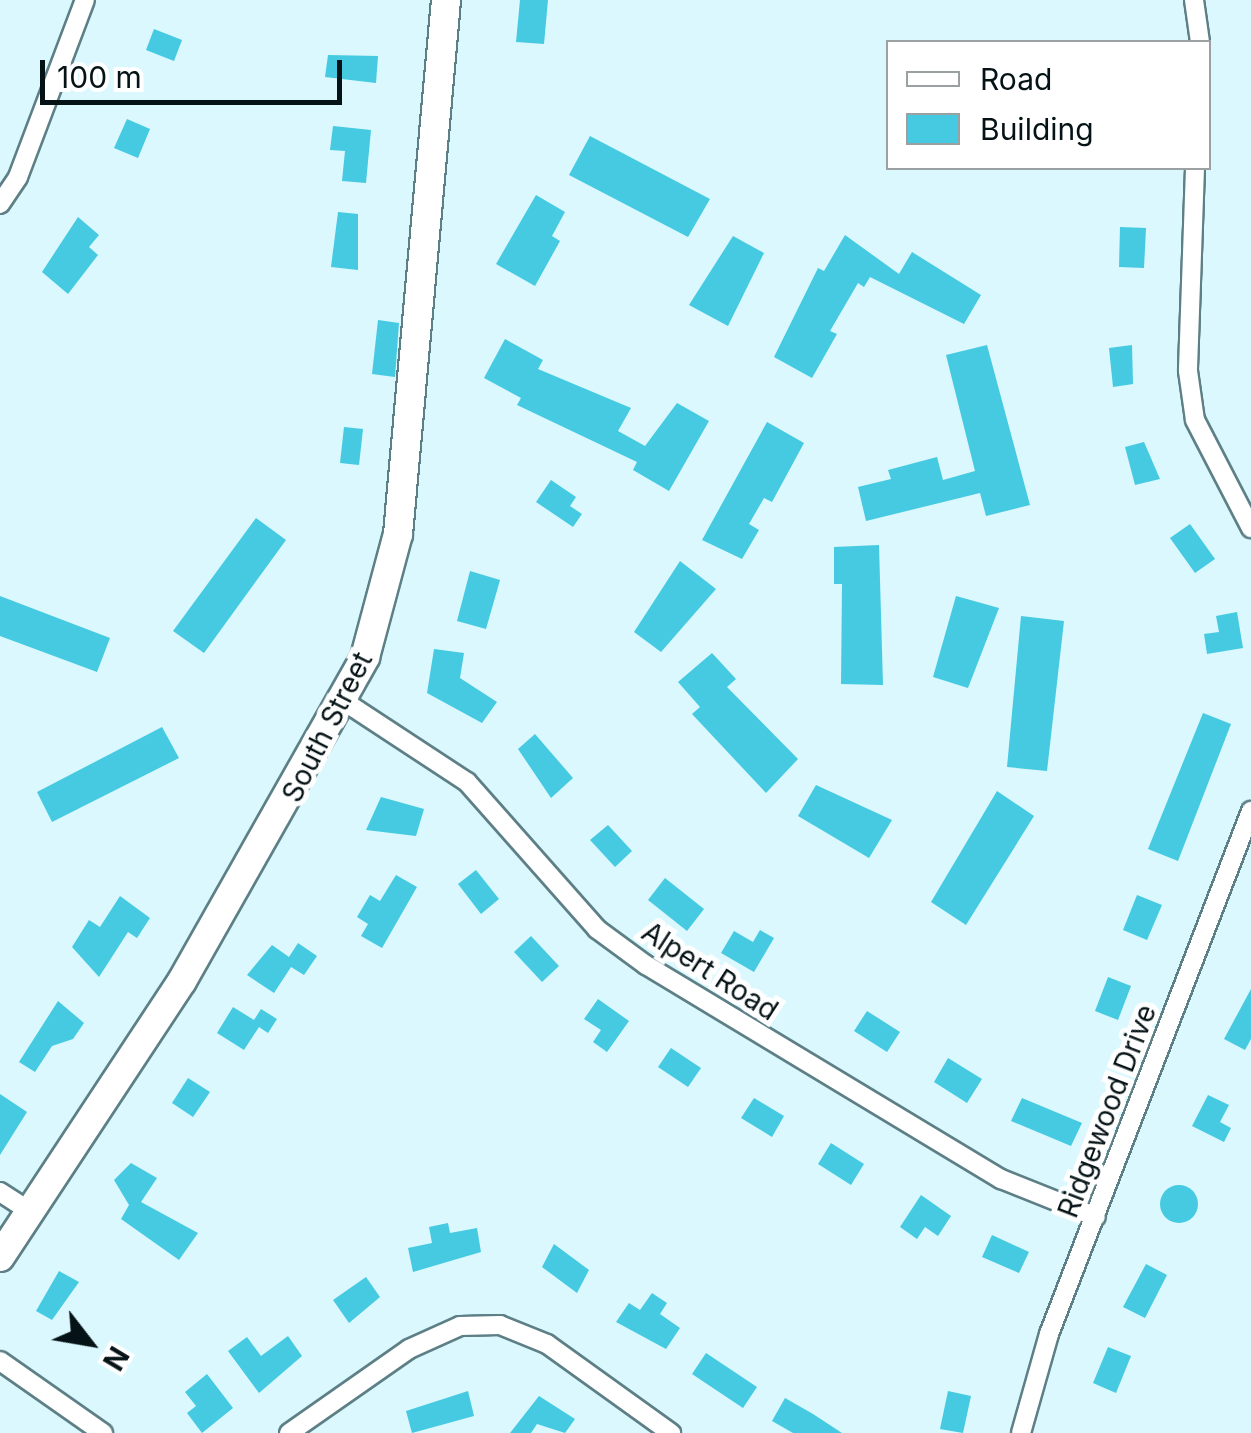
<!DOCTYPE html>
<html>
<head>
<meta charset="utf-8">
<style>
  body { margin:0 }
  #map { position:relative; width:1251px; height:1433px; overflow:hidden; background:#daf8fe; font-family:Inter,sans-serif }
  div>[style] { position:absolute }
  .building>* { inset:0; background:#45cae2 }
  .round { border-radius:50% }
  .roads { filter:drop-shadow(2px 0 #5d7f86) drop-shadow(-2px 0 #5d7f86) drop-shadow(0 2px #5d7f86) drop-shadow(0 -2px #5d7f86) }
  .street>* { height:18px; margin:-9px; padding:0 9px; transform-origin:9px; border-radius:9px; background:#fff }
  .secondary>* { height:28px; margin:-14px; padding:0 14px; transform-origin:14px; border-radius:14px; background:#fff }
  span { translate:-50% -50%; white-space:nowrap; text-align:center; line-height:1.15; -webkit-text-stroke:10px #fff; paint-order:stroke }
  .street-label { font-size:28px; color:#061316 }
  .legend { position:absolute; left:886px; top:40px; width:325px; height:130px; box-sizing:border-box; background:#fff; border:2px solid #9ba1a2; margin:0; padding:12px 18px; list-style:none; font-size:30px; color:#061316 }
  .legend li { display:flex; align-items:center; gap:20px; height:50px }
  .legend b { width:50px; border:2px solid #9ba1a2 }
  .north { position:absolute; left:40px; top:1293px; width:100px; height:100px; -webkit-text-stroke:8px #fff; paint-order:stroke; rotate:121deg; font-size:28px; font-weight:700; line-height:40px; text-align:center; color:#061316 }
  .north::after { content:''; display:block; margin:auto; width:35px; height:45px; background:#061316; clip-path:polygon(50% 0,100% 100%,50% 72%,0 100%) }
  .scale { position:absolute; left:40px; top:60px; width:302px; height:45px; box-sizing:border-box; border:5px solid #061316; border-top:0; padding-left:12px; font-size:30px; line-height:35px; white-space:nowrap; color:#061316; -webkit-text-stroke:8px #fff; paint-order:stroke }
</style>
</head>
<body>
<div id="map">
  <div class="building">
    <div style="clip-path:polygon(520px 0,548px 0,544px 44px,516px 42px)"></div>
    <div style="clip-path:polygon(154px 29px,182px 40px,174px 61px,146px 50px)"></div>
    <div style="clip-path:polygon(328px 55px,378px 56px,376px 83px,325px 77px)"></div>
    <div style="clip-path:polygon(127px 119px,150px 129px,138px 158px,114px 148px)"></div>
    <div style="clip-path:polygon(333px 126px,371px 130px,366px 183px,342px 181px,345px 151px,330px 150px)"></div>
    <div style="clip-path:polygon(590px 136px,710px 199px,688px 237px,569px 175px)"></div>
    <div style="clip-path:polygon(536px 195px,565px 212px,552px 236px,560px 241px,535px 286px,496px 264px)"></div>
    <div style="clip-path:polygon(338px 212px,358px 214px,358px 270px,331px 267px)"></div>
    <div style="clip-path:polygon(78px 217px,99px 235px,89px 247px,98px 255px,68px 294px,42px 272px)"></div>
    <div style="clip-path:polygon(1120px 227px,1146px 228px,1144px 268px,1119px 267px)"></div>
    <div style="clip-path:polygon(845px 235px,899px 274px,912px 252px,981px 295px,964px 324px,870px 277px,864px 287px,858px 283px,830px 331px,837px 334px,812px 378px,774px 357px,818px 268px,824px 271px)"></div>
    <div style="clip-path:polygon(733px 236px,764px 253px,728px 326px,689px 305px)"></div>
    <div style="clip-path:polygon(378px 320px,399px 323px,395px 377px,372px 374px)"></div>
    <div style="clip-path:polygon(505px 339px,543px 360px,538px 369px,631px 408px,618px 431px,645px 446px,677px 403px,709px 421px,669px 491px,633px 470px,637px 462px,517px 405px,521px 398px,484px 378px)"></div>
    <div style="clip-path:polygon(987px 345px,1030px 505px,986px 516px,980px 493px,866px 521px,858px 487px,891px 479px,888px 470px,937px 457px,943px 480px,975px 471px,946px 355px)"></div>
    <div style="clip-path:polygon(1132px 345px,1133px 384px,1113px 387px,1109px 348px)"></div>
    <div style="clip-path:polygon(767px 422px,804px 443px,772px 502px,764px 498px,749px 524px,759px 530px,742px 559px,702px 540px)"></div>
    <div style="clip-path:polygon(344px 427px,363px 429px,359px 465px,340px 463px)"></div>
    <div style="clip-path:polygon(1144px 442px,1160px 479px,1135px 485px,1125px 447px)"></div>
    <div style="clip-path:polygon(551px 480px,576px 497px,570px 506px,582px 514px,573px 527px,536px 502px)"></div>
    <div style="clip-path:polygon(256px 518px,286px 540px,204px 653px,173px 631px)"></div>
    <div style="clip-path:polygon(1190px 524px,1215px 559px,1195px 573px,1170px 538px)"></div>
    <div style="clip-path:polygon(879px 545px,883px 685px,841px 684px,842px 584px,834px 584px,834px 547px)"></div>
    <div style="clip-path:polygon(680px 561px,716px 589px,661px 652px,634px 632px)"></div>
    <div style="clip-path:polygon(470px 571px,500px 580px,486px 629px,457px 621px)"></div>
    <div style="clip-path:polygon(0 596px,110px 638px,97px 672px,0 636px)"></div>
    <div style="clip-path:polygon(956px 596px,999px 608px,968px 688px,933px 677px)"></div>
    <div style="clip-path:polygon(1237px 612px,1243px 648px,1207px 654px,1204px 634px,1219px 632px,1216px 616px)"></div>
    <div style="clip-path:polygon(1021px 616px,1064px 621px,1047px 771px,1007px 767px)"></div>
    <div style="clip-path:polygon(434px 649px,464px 653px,460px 678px,497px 702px,482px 723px,427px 693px)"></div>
    <div style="clip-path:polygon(712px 653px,736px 679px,727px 687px,798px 759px,766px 793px,692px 714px,700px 707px,678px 682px)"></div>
    <div style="clip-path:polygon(1203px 713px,1231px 724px,1178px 861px,1148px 849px)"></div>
    <div style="clip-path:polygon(162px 727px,179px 758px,52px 822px,37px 792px)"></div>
    <div style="clip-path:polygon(535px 734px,573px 778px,551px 798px,518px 749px)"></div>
    <div style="clip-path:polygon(816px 785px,892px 820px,869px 858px,798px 816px)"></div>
    <div style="clip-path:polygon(997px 791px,1034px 816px,966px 925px,931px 902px)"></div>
    <div style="clip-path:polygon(381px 797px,424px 809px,416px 836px,366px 830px)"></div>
    <div style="clip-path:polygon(608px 825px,632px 851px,615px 867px,590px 840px)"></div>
    <div style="clip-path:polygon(476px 870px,499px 899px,481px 914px,458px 884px)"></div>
    <div style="clip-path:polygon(396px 875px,417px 887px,382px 948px,361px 936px,368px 924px,357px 917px,370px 895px,380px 901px)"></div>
    <div style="clip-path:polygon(665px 878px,704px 909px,687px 931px,648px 900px)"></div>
    <div style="clip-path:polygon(1137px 895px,1162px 905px,1147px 940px,1123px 930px)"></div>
    <div style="clip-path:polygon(120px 896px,150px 918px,137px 938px,128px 932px,99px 977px,72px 947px,89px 920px,100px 927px)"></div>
    <div style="clip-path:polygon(760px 930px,774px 938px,754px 972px,721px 953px,734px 931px,753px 942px)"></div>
    <div style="clip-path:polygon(531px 936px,559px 966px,542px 982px,514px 952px)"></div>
    <div style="clip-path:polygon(298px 943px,317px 956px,304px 975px,291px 967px,274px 993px,247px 975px,272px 945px,289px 957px)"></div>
    <div style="clip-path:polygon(1108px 977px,1131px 986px,1118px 1020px,1095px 1011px)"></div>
    <div style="clip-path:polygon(1251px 989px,1251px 1039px,1245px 1050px,1224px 1039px)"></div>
    <div style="clip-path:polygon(598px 999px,629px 1021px,607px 1052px,593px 1042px,601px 1030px,584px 1019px)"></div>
    <div style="clip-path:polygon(58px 1001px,84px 1023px,73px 1039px,52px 1046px,35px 1072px,19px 1062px)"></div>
    <div style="clip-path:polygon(233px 1007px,254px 1020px,261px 1009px,277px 1019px,268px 1033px,259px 1027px,244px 1050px,217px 1033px)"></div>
    <div style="clip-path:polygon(867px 1011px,900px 1032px,887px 1052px,854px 1031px)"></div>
    <div style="clip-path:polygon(671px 1048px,701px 1068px,688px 1087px,658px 1067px)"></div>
    <div style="clip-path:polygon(948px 1058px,982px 1079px,967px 1103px,934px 1082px)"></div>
    <div style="clip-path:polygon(188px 1078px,210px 1092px,193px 1117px,172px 1103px)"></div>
    <div style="clip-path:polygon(0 1094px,27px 1112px,0 1155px)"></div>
    <div style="clip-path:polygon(1208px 1095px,1229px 1105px,1220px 1122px,1231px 1128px,1224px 1142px,1192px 1126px)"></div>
    <div style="clip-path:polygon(754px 1098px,784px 1116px,772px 1137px,741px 1118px)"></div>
    <div style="clip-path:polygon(1022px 1098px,1082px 1123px,1071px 1146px,1011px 1121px)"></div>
    <div style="clip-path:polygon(831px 1143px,864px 1164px,851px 1185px,818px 1164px)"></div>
    <div style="clip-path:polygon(131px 1163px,157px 1178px,141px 1202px,198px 1233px,179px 1260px,121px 1219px,129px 1205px,114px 1180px)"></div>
    <div class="round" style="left:1160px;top:1185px;width:38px;height:38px"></div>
    <div style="clip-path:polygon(921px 1195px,951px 1216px,938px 1236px,925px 1227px,917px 1239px,900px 1227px)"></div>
    <div style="clip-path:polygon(448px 1223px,450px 1233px,477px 1228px,481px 1252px,413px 1272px,408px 1248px,432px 1243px,429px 1227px)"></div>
    <div style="clip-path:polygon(992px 1235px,1029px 1252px,1019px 1273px,982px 1257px)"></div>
    <div style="clip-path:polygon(554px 1244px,589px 1270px,577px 1293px,542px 1267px)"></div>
    <div style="clip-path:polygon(1146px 1264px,1167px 1275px,1145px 1318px,1123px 1307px)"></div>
    <div style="clip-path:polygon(59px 1271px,79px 1282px,52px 1320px,36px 1311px)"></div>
    <div style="clip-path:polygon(366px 1277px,380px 1297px,349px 1323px,333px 1300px)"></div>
    <div style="clip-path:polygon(652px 1293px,667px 1303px,660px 1314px,680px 1328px,666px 1349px,616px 1322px,629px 1303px,640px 1310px)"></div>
    <div style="clip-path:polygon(288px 1336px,302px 1356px,259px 1393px,228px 1351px,247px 1337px,261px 1356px)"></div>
    <div style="clip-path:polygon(1108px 1347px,1131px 1356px,1116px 1393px,1093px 1383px)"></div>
    <div style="clip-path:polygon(706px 1353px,757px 1387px,743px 1408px,692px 1374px)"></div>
    <div style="clip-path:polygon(207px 1374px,233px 1408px,202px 1433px,187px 1413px,196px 1406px,185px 1392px)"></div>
    <div style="clip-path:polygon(468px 1391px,474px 1416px,412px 1433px,406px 1411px)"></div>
    <div style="clip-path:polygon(948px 1391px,971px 1396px,963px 1433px,940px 1429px)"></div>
    <div style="clip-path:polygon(539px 1396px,575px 1419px,565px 1433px,537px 1424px,531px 1433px,510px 1433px)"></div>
    <div style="clip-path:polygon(785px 1398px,813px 1414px,842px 1433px,793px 1433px,772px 1421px)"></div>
  </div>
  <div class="roads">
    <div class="street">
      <div style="left:1194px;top:0;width:42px;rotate:81.9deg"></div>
      <div style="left:1195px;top:168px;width:203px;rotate:92deg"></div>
      <div style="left:1188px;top:371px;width:49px;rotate:81.9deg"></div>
      <div style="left:1195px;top:420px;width:122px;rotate:62.6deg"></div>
      <div style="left:0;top:204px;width:32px;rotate:-56deg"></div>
      <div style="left:18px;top:177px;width:189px;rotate:-69.3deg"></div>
      <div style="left:345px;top:702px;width:146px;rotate:33.3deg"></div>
      <div style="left:467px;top:782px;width:196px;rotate:48.5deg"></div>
      <div style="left:597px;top:929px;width:61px;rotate:36.3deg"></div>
      <div style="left:646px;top:965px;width:415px;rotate:31.1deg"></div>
      <div style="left:1001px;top:1179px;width:102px;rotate:21.8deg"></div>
      <div style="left:0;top:1192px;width:37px;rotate:33deg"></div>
      <div style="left:0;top:1361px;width:126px;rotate:35deg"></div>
      <div style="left:289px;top:1433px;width:146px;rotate:-35deg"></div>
      <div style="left:409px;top:1349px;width:56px;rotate:-24.3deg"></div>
      <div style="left:460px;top:1326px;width:40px;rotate:-1.4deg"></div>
      <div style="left:500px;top:1325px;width:51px;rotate:22deg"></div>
      <div style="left:547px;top:1344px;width:153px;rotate:35.7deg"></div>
      <div style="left:1021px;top:1433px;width:103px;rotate:-74.2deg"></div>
      <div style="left:1049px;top:1334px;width:561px;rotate:-68.88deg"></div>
    </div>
    <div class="secondary">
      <div style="left:0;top:1257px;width:331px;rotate:-56.6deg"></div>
      <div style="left:182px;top:981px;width:372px;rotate:-60.5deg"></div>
      <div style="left:365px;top:657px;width:127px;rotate:-75deg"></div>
      <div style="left:398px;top:534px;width:536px;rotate:-84.86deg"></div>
    </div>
  </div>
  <div class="street-label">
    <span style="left:327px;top:727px;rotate:-63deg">South Street</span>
    <span style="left:710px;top:971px;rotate:33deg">Alpert Road</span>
    <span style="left:1107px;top:1111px;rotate:-69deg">Ridgewood Drive</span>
  </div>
  <ul class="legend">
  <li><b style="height:12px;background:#fff"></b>Road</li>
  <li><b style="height:28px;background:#45cae2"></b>Building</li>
  </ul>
  <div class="north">N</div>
  <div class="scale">100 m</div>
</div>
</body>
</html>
